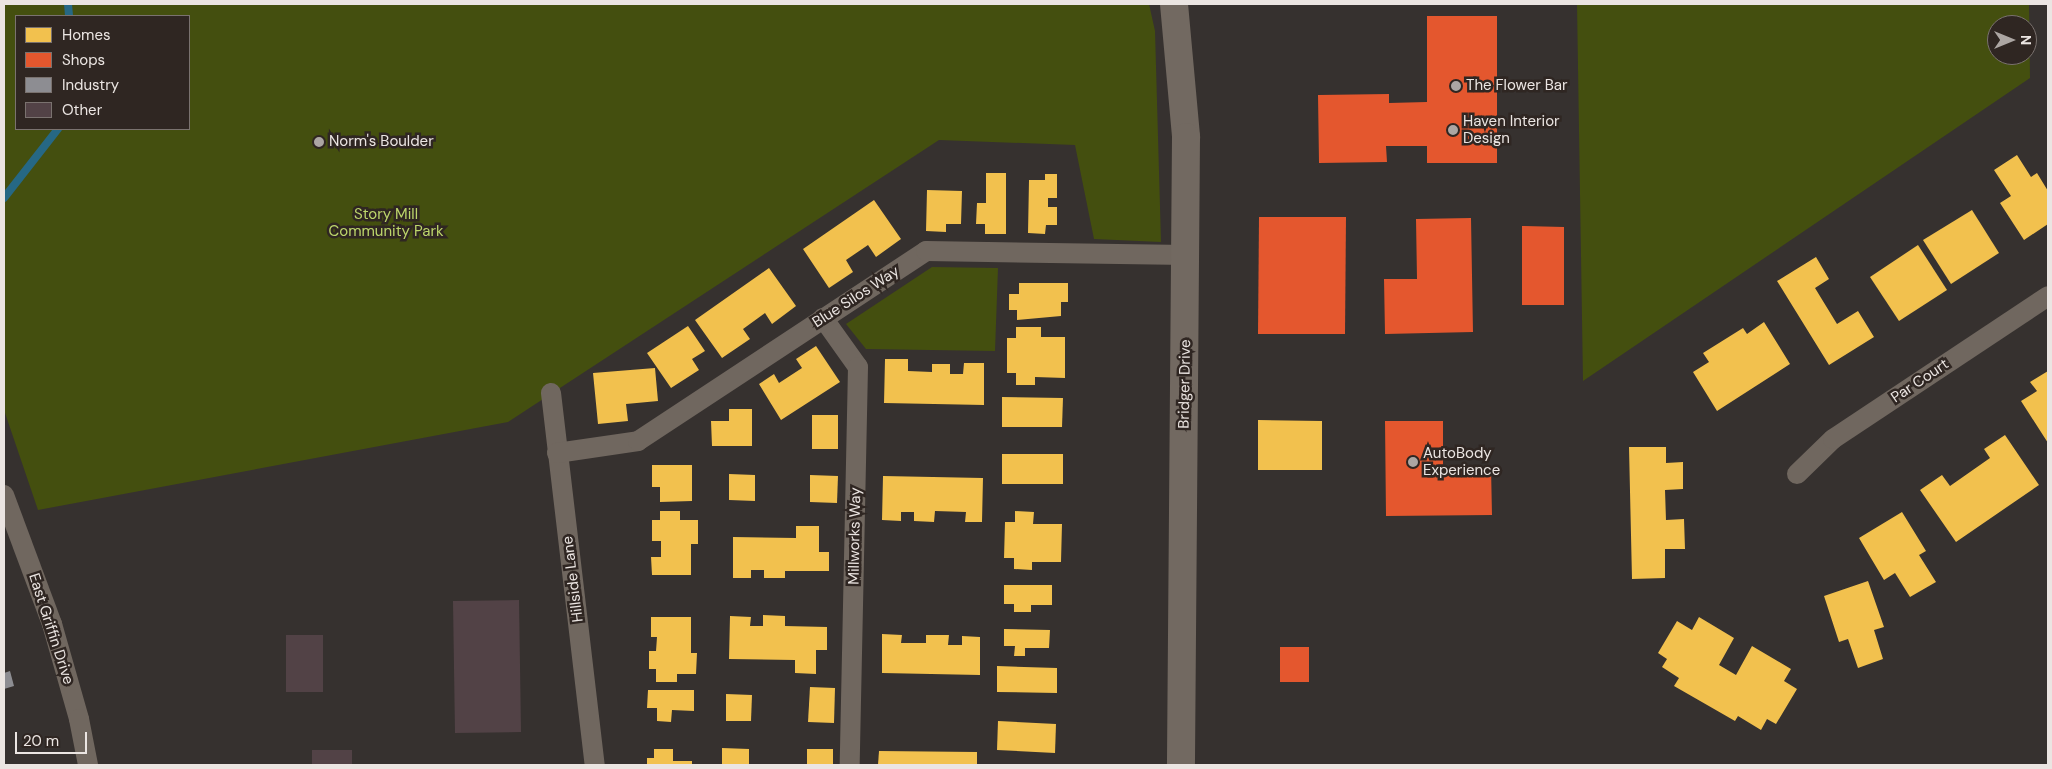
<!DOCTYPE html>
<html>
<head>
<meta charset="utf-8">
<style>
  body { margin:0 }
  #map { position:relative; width:2052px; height:769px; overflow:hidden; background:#36312f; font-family:"DM Sans",sans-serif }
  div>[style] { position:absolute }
  .green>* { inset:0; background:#444f0f }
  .homes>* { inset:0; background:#f2c14e }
  .shops>* { inset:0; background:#e4572e }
  .industry>* { inset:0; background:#8d8d92 }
  .stream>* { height:8px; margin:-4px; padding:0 4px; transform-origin:4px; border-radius:4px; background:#266884 }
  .building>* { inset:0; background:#524246 }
  .minor>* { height:20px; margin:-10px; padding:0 10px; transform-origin:10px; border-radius:10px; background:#70675f }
  .secondary>* { height:28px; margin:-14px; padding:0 14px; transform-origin:14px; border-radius:14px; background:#726961 }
  .dots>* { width:14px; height:14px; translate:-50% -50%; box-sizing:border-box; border:2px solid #2f2622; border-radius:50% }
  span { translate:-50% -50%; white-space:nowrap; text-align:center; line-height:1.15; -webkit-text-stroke:5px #2f2622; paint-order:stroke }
  .poi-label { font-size:15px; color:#ebe5e2 }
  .left { translate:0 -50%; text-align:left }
  .park-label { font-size:15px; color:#bdd66b }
  .street-label { font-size:15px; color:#ebe5e2 }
  .frame { position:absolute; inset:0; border:5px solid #ebe5e2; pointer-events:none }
  .legend { position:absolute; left:15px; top:15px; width:175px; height:115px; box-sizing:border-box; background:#2f2622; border:1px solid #7a726f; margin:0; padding:6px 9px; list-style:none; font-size:15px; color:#ebe5e2 }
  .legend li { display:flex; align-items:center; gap:10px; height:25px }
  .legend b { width:25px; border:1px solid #7a726f }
  .north { position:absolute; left:1987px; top:15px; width:50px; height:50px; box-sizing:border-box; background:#2f2622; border:1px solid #7a726f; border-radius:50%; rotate:90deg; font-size:14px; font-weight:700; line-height:20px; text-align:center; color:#ebe5e2 }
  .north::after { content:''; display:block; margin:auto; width:18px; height:22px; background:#aca6a3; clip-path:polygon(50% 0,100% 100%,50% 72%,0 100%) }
  .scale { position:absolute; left:15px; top:732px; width:72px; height:22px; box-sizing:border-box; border:2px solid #ebe5e2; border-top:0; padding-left:6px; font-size:15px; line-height:18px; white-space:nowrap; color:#ebe5e2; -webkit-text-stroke:4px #2f2622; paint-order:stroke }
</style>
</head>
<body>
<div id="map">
  <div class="green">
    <div style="clip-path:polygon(evenodd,4px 4px,1149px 4px,1155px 31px,1161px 242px,1094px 239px,1075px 145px,939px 140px,508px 422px,38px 510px,4px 410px,4px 4px,16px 16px,189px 16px,189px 129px,16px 129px,16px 16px)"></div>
    <div style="clip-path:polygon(evenodd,1577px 4px,2029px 4px,2030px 78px,1583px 381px,1577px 4px,1997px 25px,2027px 25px,2027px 55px,1997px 55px,1997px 25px)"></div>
    <div style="clip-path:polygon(932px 267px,998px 268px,995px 351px,866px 349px,846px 324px)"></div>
  </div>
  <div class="homes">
    <div style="clip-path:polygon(2017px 155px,2031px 177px,2037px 173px,2048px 191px,2048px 224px,2024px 240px,2000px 203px,2011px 196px,1994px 170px)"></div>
    <div style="clip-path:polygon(986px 173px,1006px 173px,1006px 234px,985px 234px,985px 224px,976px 224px,977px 203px,986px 203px)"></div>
    <div style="clip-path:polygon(1045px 174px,1057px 174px,1057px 198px,1048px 198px,1048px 207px,1057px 207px,1057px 225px,1046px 225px,1045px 234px,1028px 233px,1029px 180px,1045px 180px)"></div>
    <div style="clip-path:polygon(927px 190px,962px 191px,961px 224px,946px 224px,946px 232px,926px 231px)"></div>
    <div style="clip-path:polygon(874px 200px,901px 239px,876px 257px,868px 245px,846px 260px,853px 272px,829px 288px,803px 249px)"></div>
    <div style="clip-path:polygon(1972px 210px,1999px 253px,1951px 284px,1923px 240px)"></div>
    <div style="clip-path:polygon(1918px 245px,1947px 290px,1899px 321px,1870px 277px)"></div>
    <div style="clip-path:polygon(1816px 257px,1829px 279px,1815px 288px,1837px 324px,1858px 311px,1874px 337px,1829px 365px,1777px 281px)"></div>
    <div style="clip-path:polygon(769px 268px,796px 306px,772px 324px,765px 313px,743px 329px,750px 339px,722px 358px,695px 320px)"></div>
    <div style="clip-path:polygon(1019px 283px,1068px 283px,1068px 302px,1061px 302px,1061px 316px,1017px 320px,1017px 310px,1009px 310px,1009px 294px,1019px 294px)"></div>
    <div style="clip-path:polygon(1764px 322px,1790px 364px,1717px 411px,1693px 372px,1709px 362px,1703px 353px,1743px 328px,1747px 334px)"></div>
    <div style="clip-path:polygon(688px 326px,705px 351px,692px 359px,699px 370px,671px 388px,647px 353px)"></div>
    <div style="clip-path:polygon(1016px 327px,1041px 327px,1041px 337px,1065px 337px,1065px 378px,1035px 377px,1035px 385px,1016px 385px,1016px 373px,1007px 373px,1007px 338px,1016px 338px)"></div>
    <div style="clip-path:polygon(816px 346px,840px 382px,781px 420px,759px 384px,774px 374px,779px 383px,802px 368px,796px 359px)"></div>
    <div style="clip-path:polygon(885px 359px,908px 359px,908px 371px,932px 372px,932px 364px,950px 364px,950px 374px,963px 374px,964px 363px,984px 363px,984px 405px,884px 403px)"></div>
    <div style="clip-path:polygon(655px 368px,658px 401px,626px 404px,628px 421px,598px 424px,593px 373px)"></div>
    <div style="clip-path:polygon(2048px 371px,2048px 443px,2021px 401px,2037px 391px,2030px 382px)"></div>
    <div style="clip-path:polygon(1002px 397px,1063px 398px,1062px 427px,1002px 427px)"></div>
    <div style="clip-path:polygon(729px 409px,752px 409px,752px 446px,712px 446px,711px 421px,729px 421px)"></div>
    <div style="clip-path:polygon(812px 415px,838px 415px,838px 449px,812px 449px)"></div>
    <div style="clip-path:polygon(1258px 420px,1322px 421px,1322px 470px,1258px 470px)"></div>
    <div style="clip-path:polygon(2005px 435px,2039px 485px,1956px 542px,1920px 490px,1942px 475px,1950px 486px,1990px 458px,1984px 449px)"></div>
    <div style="clip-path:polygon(1629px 447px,1666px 447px,1666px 463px,1683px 462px,1683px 489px,1665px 490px,1666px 520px,1684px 519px,1685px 549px,1665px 549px,1665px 578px,1632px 579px)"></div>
    <div style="clip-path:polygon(1002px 454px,1063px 454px,1063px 484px,1002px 484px)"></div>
    <div style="clip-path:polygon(652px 465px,692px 465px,692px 501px,660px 502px,660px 487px,652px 487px)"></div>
    <div style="clip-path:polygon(729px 474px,755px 475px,755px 501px,729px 500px)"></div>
    <div style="clip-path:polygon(810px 475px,838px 476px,837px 503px,810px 502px)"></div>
    <div style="clip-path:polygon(883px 476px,983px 478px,982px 522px,965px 522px,966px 512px,935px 511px,934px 522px,914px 521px,914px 512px,901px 512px,901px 521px,882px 520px)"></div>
    <div style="clip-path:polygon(660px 511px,680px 511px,680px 520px,698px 520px,698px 544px,691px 544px,691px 575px,652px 575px,651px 557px,661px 557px,661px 541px,652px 541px,652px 520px,660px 520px)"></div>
    <div style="clip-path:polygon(1015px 511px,1034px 512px,1033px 524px,1062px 524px,1061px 562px,1032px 562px,1032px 570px,1014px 569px,1014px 558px,1004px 558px,1005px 522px,1015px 522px)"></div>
    <div style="clip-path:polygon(1902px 512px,1926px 551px,1919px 555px,1936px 582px,1910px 597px,1895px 573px,1884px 580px,1859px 538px)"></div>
    <div style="clip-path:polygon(796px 526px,819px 526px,819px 552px,829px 552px,829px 571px,785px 571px,785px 578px,764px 578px,764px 570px,751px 570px,751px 578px,733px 578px,733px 537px,796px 538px)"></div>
    <div style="clip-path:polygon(1868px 581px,1884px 627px,1874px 630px,1883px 659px,1858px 668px,1848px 639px,1839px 642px,1824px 596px)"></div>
    <div style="clip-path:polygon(1004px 585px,1052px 585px,1052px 605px,1031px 605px,1031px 612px,1014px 612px,1014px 604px,1004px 604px)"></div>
    <div style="clip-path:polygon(763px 615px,785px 616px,785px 626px,827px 627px,827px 650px,816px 650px,816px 674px,795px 673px,795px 660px,729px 659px,730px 616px,751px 617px,750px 626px,763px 626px)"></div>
    <div style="clip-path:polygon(651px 617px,691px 617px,691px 653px,697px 653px,696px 674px,677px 674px,677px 682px,656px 682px,656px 669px,649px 669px,649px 651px,656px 651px,657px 637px,651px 637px)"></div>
    <div style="clip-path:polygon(1699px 617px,1734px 638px,1719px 665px,1736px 675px,1752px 646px,1791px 669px,1784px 681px,1797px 689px,1776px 724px,1767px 719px,1761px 730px,1738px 716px,1735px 721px,1674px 686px,1679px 678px,1662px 667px,1667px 659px,1658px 653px,1677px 621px,1692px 630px)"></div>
    <div style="clip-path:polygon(1004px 629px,1050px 630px,1049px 648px,1025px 648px,1025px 656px,1014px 656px,1015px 646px,1004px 646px)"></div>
    <div style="clip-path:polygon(882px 634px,902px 635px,901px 643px,926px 643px,926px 635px,949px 635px,948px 645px,962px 645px,962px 636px,980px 637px,980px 675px,882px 673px)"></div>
    <div style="clip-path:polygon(997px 666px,1057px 668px,1057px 693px,997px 692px)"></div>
    <div style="clip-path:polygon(810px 687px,835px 688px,834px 723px,808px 722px)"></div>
    <div style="clip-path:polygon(648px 690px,694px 690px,694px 711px,672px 710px,671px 722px,657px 721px,657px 708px,647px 708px)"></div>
    <div style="clip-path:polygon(726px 694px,752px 695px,751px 721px,726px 721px)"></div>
    <div style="clip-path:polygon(998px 721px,1056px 724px,1055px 753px,997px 750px)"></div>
    <div style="clip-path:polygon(722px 748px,749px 749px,749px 765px,722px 765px)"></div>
    <div style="clip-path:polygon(654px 749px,673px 749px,673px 761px,692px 761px,692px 765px,647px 765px,647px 758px,654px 758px)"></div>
    <div style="clip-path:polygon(807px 749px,833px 749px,833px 765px,807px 765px)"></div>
    <div style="clip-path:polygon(879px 751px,977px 752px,977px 765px,878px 765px)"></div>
  </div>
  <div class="shops">
    <div style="clip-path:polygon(1427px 16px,1497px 16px,1497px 163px,1427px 163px,1427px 146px,1386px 146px,1387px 162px,1319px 163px,1318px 95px,1389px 94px,1389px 103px,1427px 102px)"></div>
    <div style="clip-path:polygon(1259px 217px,1346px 217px,1345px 334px,1258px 334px)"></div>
    <div style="clip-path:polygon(1471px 218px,1473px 332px,1385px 334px,1384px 279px,1417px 279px,1416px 219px)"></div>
    <div style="clip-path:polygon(1522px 226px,1564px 227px,1564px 305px,1522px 305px)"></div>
    <div style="clip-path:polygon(1385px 421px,1443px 421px,1443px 467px,1491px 467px,1492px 515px,1386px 516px)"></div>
    <div style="clip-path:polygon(1280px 647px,1309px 647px,1309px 682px,1280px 682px)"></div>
  </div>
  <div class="industry">
    <div style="clip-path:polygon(10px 671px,14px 686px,4px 689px,4px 673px)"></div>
  </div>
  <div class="stream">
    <div style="left:68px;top:4px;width:12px;rotate:85deg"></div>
    <div style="left:4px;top:198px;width:88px;rotate:-52deg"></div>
  </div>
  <div class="building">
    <div style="clip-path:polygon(519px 600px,521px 732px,455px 733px,453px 601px)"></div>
    <div style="clip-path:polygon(286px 635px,323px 635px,323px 692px,286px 692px)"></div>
    <div style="clip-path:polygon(312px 750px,352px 750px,352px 765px,312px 765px)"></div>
  </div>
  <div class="minor">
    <div style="left:823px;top:318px;width:60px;rotate:54.5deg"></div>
    <div style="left:858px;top:367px;width:398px;rotate:91.2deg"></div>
    <div style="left:551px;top:393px;width:375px;rotate:83.3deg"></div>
    <div style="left:557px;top:453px;width:82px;rotate:-8.4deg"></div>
    <div style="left:638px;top:441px;width:345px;rotate:-33.4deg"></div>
    <div style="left:926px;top:251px;width:261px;rotate:0.9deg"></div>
    <div style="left:1797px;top:474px;width:50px;rotate:-44.2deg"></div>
    <div style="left:1833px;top:439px;width:258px;rotate:-33.6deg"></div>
    <div style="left:4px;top:495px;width:138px;rotate:69.6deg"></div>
    <div style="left:52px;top:624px;width:99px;rotate:74.1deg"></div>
    <div style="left:79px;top:719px;width:47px;rotate:78.9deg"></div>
  </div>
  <div class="secondary">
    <div style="left:1174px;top:4px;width:134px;rotate:84.8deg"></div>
    <div style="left:1186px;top:137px;width:628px;rotate:90.46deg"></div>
  </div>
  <div class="dots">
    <div style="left:1456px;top:86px;background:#aca6a3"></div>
    <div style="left:1453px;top:130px;background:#aca6a3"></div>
    <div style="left:319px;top:142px;background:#aca6a3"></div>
    <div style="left:1413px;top:462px;background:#aca6a3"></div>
  </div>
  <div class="poi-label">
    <span class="left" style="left:1466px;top:86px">The Flower Bar</span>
    <span class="left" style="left:1463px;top:130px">Haven Interior<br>Design</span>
    <span class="left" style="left:329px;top:142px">Norm's Boulder</span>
    <span class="left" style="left:1423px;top:462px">AutoBody<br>Experience</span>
  </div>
  <div class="park-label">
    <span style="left:386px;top:223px">Story Mill<br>Community Park</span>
  </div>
  <div class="street-label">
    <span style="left:856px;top:297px;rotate:-33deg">Blue Silos Way</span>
    <span style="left:1920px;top:381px;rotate:-34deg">Par Court</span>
    <span style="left:1185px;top:384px;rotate:-89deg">Bridger Drive</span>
    <span style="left:855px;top:536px;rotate:-89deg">Millworks Way</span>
    <span style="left:573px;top:579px;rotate:-97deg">Hillside Lane</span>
    <span style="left:51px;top:629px;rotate:72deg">East Griffin Drive</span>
  </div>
  <div class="frame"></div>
  <ul class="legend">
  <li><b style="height:14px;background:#f2c14e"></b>Homes</li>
  <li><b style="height:14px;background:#e4572e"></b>Shops</li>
  <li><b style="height:14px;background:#8d8d92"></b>Industry</li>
  <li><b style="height:14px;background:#524246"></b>Other</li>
  </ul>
  <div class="north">N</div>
  <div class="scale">20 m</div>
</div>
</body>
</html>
